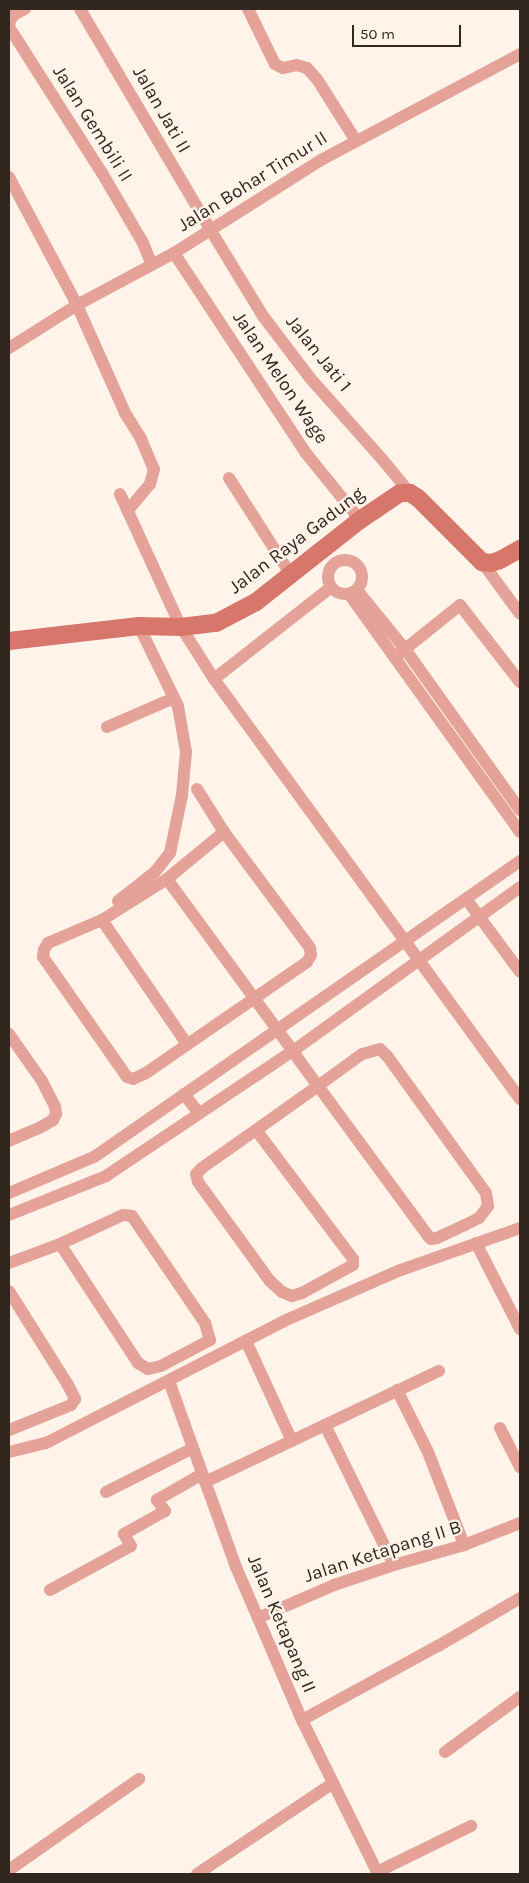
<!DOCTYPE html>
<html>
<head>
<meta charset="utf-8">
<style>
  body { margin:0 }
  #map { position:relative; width:529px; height:1883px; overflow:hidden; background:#fff3ea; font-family:Karla,sans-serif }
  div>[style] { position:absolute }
  .street>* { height:12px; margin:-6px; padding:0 6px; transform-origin:6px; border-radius:6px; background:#e4a298 }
  .street>.ring { margin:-6px; padding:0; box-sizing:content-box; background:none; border:12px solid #e4a298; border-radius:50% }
  .secondary>* { height:18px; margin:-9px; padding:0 9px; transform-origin:9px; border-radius:9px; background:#d7776b }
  span { translate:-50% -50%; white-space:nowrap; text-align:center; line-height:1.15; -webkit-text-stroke:4.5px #fff3ea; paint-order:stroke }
  .street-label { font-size:19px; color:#32271f }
  .frame { position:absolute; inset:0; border:10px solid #32271f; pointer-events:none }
  .scale { position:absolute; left:352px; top:25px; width:109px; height:22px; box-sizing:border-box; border:2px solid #32271f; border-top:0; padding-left:6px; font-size:15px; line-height:18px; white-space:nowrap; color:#32271f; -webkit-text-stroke:4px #fff3ea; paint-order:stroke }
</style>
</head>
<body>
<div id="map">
  <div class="street">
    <div style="left:25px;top:9px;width:11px;rotate:153deg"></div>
    <div style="left:15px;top:14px;width:8px;rotate:130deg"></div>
    <div style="left:10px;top:20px;width:7px;rotate:98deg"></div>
    <div style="left:9px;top:27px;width:173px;rotate:57.5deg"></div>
    <div style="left:102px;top:173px;width:81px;rotate:59.6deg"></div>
    <div style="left:143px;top:243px;width:24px;rotate:68deg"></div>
    <div style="left:80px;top:9px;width:256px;rotate:59.4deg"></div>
    <div style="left:210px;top:229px;width:102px;rotate:58.7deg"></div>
    <div style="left:263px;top:316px;width:78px;rotate:52.8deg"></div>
    <div style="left:310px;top:378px;width:108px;rotate:48.4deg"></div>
    <div style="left:382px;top:459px;width:44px;rotate:50.5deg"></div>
    <div style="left:248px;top:9px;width:61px;rotate:63.9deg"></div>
    <div style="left:275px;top:64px;width:9px;rotate:27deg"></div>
    <div style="left:283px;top:68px;width:14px;rotate:-12deg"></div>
    <div style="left:297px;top:65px;width:10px;rotate:17deg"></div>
    <div style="left:307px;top:68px;width:15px;rotate:48deg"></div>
    <div style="left:317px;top:79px;width:73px;rotate:57.8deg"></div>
    <div style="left:9px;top:177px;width:145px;rotate:62deg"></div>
    <div style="left:77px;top:305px;width:118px;rotate:66deg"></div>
    <div style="left:125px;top:413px;width:31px;rotate:58deg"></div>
    <div style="left:141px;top:439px;width:33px;rotate:67deg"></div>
    <div style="left:154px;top:469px;width:16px;rotate:105deg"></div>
    <div style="left:150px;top:484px;width:35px;rotate:130deg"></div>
    <div style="left:174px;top:253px;width:238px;rotate:56.6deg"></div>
    <div style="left:305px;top:452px;width:87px;rotate:51deg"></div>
    <div style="left:9px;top:348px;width:80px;rotate:-32.3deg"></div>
    <div style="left:77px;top:305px;width:110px;rotate:-28.2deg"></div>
    <div style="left:174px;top:253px;width:174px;rotate:-32.3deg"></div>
    <div style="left:321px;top:160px;width:225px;rotate:-28deg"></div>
    <div style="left:229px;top:478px;width:115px;rotate:57.4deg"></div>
    <div style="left:120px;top:494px;width:146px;rotate:65.4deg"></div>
    <div style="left:181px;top:627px;width:62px;rotate:57.6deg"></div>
    <div style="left:214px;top:679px;width:520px;rotate:53.92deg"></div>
    <div class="ring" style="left:328px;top:560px;width:22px;height:22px"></div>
    <div style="left:482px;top:562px;width:64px;rotate:53.8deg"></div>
    <div style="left:357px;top:590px;width:76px;rotate:50.9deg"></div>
    <div style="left:405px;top:649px;width:198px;rotate:54.5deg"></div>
    <div style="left:349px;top:594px;width:293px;rotate:54.3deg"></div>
    <div style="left:399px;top:654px;width:78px;rotate:-38.8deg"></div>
    <div style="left:460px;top:605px;width:98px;rotate:52.1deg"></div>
    <div style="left:214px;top:679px;width:147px;rotate:-38.1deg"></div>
    <div style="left:107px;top:727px;width:73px;rotate:-23.4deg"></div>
    <div style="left:197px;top:789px;width:51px;rotate:57.9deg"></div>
    <div style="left:224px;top:832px;width:144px;rotate:53.4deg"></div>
    <div style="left:310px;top:948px;width:7px;rotate:82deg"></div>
    <div style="left:311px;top:955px;width:8px;rotate:120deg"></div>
    <div style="left:307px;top:962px;width:196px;rotate:145.4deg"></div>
    <div style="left:146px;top:1073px;width:14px;rotate:155deg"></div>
    <div style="left:133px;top:1079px;width:6px;rotate:-162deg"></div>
    <div style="left:127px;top:1077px;width:146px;rotate:-125deg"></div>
    <div style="left:43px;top:957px;width:7px;rotate:-82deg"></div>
    <div style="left:44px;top:950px;width:8px;rotate:-60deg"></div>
    <div style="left:48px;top:943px;width:59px;rotate:-23.1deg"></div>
    <div style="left:102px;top:920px;width:77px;rotate:-32.2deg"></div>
    <div style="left:167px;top:879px;width:74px;rotate:-39.5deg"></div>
    <div style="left:167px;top:879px;width:213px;rotate:53.8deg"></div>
    <div style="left:293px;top:1051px;width:11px;rotate:56deg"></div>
    <div style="left:299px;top:1060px;width:32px;rotate:54deg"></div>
    <div style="left:318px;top:1086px;width:186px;rotate:53.7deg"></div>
    <div style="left:428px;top:1236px;width:4px;rotate:45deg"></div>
    <div style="left:431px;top:1239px;width:6px;rotate:-9deg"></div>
    <div style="left:437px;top:1238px;width:31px;rotate:-25deg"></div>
    <div style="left:465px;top:1225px;width:16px;rotate:-27deg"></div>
    <div style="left:479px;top:1218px;width:15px;rotate:-53deg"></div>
    <div style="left:488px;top:1206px;width:13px;rotate:-99deg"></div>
    <div style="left:486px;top:1193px;width:168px;rotate:-125.8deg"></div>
    <div style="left:388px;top:1057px;width:11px;rotate:-135deg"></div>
    <div style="left:380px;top:1049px;width:19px;rotate:164deg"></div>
    <div style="left:362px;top:1054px;width:54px;rotate:144deg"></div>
    <div style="left:318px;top:1086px;width:76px;rotate:144.6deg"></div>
    <div style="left:256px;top:1130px;width:66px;rotate:144.9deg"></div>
    <div style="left:202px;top:1168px;width:8px;rotate:135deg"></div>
    <div style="left:196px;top:1174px;width:8px;rotate:76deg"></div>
    <div style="left:198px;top:1182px;width:122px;rotate:54deg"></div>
    <div style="left:270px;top:1281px;width:16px;rotate:43deg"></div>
    <div style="left:282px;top:1292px;width:11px;rotate:22deg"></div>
    <div style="left:292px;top:1296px;width:10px;rotate:-17deg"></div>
    <div style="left:302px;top:1293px;width:58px;rotate:-28.8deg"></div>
    <div style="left:353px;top:1265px;width:6px;rotate:-90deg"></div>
    <div style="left:353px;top:1259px;width:161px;rotate:-126.9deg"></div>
    <div style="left:467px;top:900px;width:89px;rotate:53.6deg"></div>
    <div style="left:118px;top:901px;width:47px;rotate:-38.1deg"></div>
    <div style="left:155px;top:872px;width:24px;rotate:-52deg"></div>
    <div style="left:170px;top:853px;width:59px;rotate:-78.3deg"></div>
    <div style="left:182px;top:795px;width:43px;rotate:-84.7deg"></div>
    <div style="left:186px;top:752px;width:47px;rotate:-99.9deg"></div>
    <div style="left:178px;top:706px;width:89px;rotate:-116deg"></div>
    <div style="left:102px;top:920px;width:150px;rotate:55.6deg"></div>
    <div style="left:9px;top:1034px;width:57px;rotate:54.9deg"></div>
    <div style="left:42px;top:1081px;width:28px;rotate:63deg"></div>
    <div style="left:55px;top:1106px;width:8px;rotate:83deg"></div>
    <div style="left:56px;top:1114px;width:7px;rotate:117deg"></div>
    <div style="left:53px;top:1120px;width:16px;rotate:150deg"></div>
    <div style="left:39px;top:1128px;width:33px;rotate:157deg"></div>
    <div style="left:184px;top:1094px;width:24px;rotate:52deg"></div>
    <div style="left:9px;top:1193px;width:92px;rotate:-23deg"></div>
    <div style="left:94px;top:1157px;width:519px;rotate:-34.79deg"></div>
    <div style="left:9px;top:1215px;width:105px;rotate:-21.9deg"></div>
    <div style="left:106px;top:1176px;width:225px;rotate:-33.8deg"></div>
    <div style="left:293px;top:1051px;width:280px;rotate:-35.8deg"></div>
    <div style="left:476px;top:1243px;width:97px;rotate:62.9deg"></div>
    <div style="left:9px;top:1263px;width:54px;rotate:-20.4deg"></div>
    <div style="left:60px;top:1244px;width:69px;rotate:-24.7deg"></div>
    <div style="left:123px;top:1215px;width:9px;rotate:6deg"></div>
    <div style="left:132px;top:1216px;width:130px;rotate:55.7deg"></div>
    <div style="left:205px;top:1323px;width:18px;rotate:74deg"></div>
    <div style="left:210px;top:1340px;width:55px;rotate:152deg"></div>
    <div style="left:161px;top:1366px;width:13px;rotate:167deg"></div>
    <div style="left:148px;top:1369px;width:12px;rotate:-149deg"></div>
    <div style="left:138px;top:1363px;width:142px;rotate:-123.2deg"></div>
    <div style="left:9px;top:1291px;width:111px;rotate:57.9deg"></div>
    <div style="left:68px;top:1385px;width:16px;rotate:63deg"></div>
    <div style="left:75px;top:1399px;width:7px;rotate:124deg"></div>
    <div style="left:71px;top:1405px;width:67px;rotate:158deg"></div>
    <div style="left:246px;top:1341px;width:110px;rotate:65.3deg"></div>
    <div style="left:169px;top:1381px;width:198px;rotate:70.2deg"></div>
    <div style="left:236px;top:1567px;width:167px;rotate:66.7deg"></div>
    <div style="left:302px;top:1720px;width:172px;rotate:63.7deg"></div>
    <div style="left:397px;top:1390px;width:69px;rotate:63.4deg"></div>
    <div style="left:428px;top:1452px;width:100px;rotate:68.8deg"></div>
    <div style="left:325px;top:1425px;width:156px;rotate:63.8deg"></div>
    <div style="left:500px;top:1428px;width:44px;rotate:62.9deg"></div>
    <div style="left:9px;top:1452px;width:38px;rotate:-14deg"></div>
    <div style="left:46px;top:1443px;width:267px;rotate:-27.1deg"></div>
    <div style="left:284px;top:1321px;width:124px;rotate:-23.7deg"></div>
    <div style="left:398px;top:1271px;width:129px;rotate:-19.4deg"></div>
    <div style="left:205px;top:1482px;width:259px;rotate:-25.4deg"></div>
    <div style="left:106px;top:1492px;width:97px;rotate:-26.8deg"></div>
    <div style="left:50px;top:1590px;width:92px;rotate:-28.5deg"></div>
    <div style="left:131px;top:1546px;width:14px;rotate:-120deg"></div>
    <div style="left:124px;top:1534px;width:47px;rotate:-29.3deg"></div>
    <div style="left:165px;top:1511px;width:14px;rotate:-126deg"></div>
    <div style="left:157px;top:1500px;width:52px;rotate:-30deg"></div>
    <div style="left:258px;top:1618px;width:83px;rotate:-23.5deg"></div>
    <div style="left:334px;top:1585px;width:63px;rotate:-18.4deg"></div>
    <div style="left:394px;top:1565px;width:73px;rotate:-15.9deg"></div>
    <div style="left:464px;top:1545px;width:60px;rotate:-21.4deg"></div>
    <div style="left:302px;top:1720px;width:155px;rotate:-28.6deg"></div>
    <div style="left:438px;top:1646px;width:95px;rotate:-30.3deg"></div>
    <div style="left:445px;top:1752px;width:93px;rotate:-36.3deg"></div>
    <div style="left:9px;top:1870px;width:159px;rotate:-35deg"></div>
    <div style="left:377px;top:1872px;width:105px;rotate:-26.1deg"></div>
    <div style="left:197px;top:1874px;width:162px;rotate:-33.7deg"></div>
  </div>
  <div class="secondary">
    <div style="left:9px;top:641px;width:131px;rotate:-6.6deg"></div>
    <div style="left:139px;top:626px;width:42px;rotate:1.4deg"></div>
    <div style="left:181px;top:627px;width:35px;rotate:-7deg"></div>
    <div style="left:216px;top:623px;width:45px;rotate:-27.7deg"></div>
    <div style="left:256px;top:602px;width:132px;rotate:-38.3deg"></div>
    <div style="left:360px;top:520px;width:48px;rotate:-34deg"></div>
    <div style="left:400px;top:493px;width:10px"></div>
    <div style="left:410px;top:493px;width:9px;rotate:32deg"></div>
    <div style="left:418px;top:498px;width:91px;rotate:45deg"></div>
    <div style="left:482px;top:562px;width:9px;rotate:6deg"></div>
    <div style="left:491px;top:563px;width:9px;rotate:-18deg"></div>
    <div style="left:500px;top:560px;width:23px;rotate:-29deg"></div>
  </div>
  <div class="street-label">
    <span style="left:161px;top:110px;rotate:60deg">Jalan Jati II</span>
    <span style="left:92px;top:124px;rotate:58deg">Jalan Gembili II</span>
    <span style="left:253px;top:182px;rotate:-32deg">Jalan Bohar Timur II</span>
    <span style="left:318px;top:354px;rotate:51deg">Jalan Jati 1</span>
    <span style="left:280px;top:378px;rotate:56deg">Jalan Melon Wage</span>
    <span style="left:297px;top:541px;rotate:-37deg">Jalan Raya Gadung</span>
    <span style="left:383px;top:1552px;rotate:-18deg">Jalan Ketapang II B</span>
    <span style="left:281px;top:1624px;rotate:67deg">Jalan Ketapang II</span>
  </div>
  <div class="frame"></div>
  <div class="scale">50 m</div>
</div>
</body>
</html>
